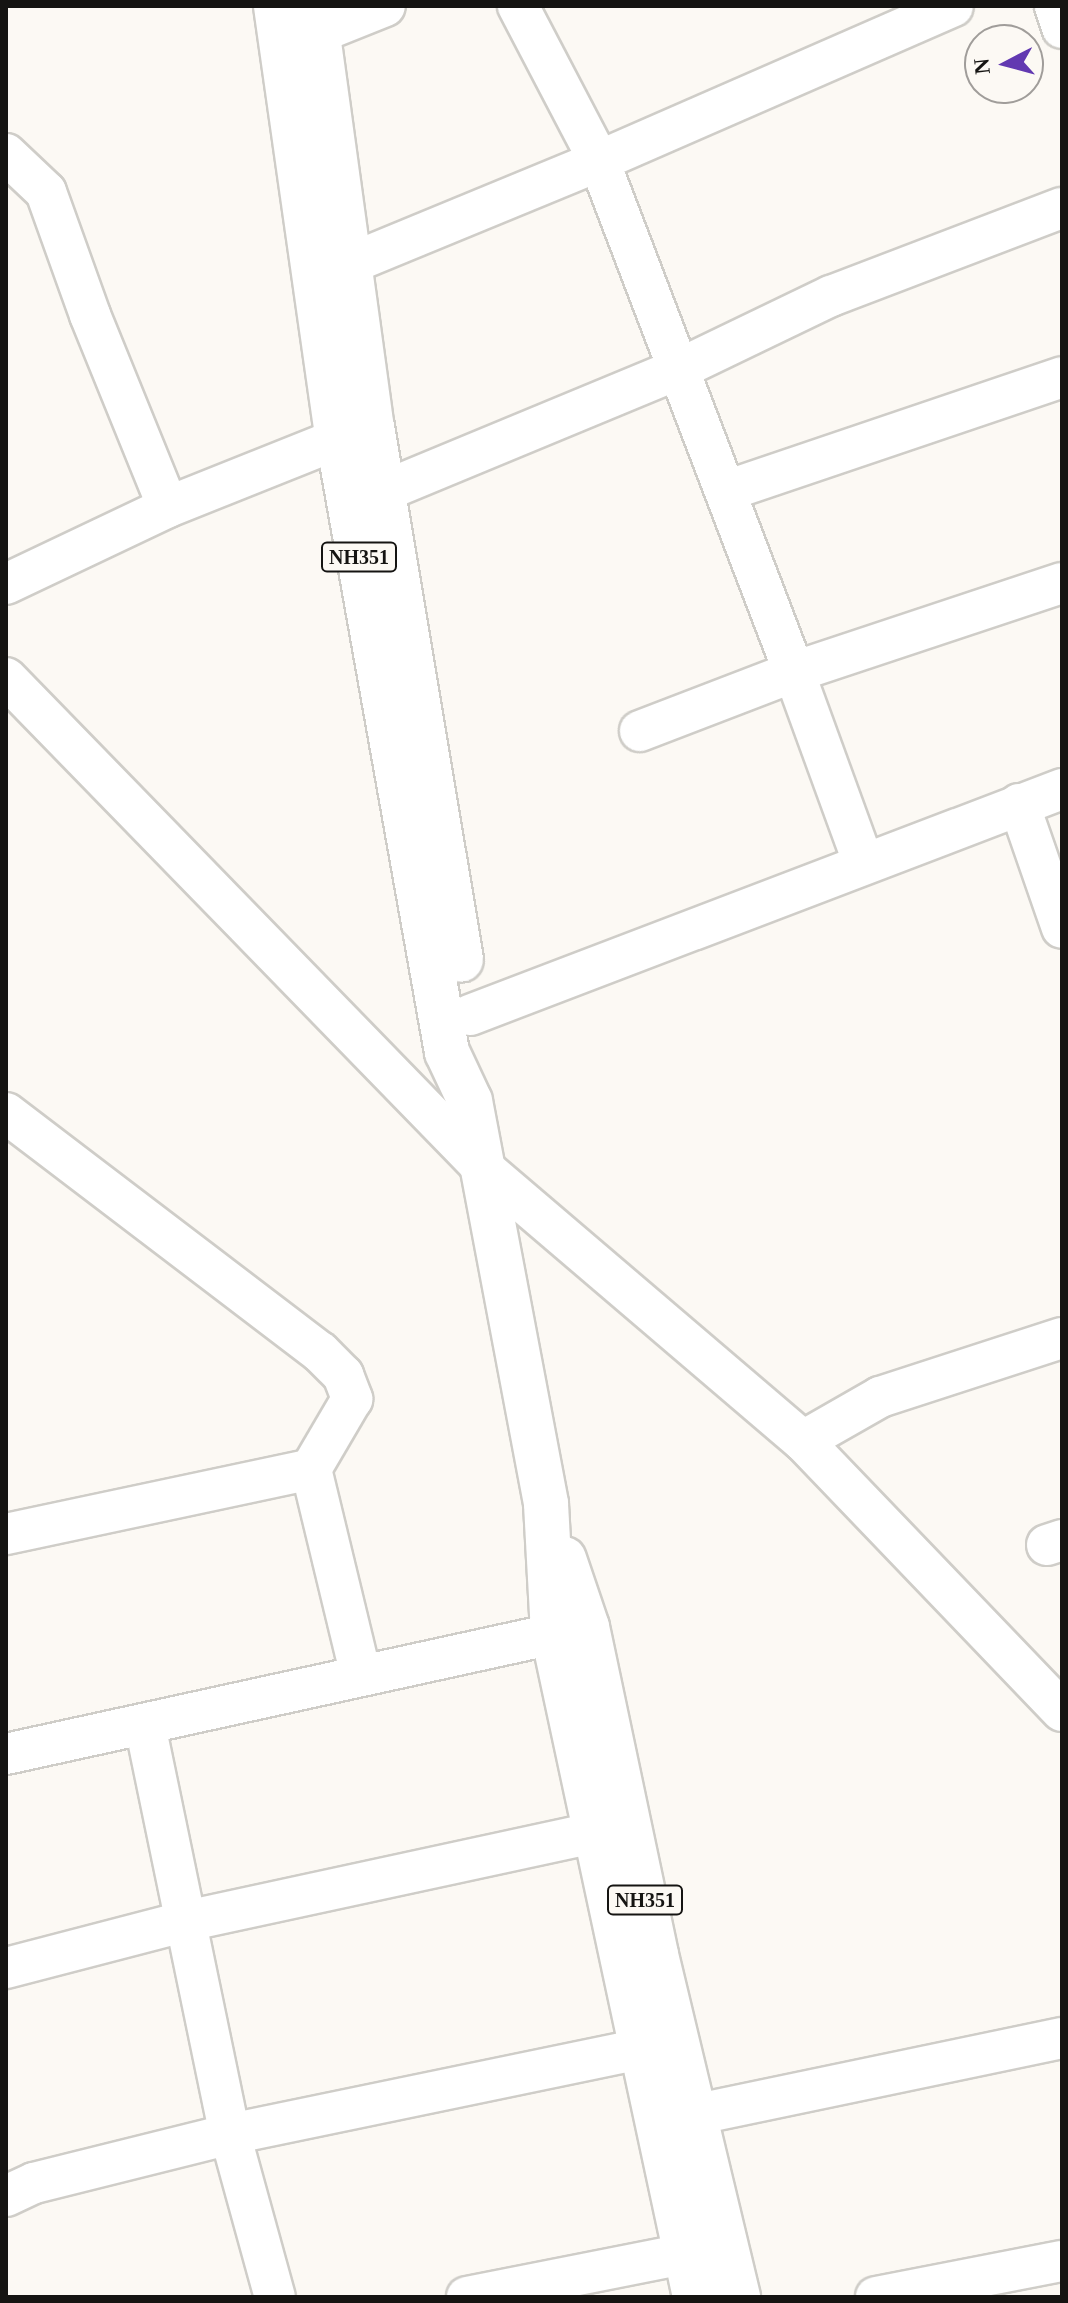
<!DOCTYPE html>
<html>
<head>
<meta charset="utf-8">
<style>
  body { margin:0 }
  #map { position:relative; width:1068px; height:2303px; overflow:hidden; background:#fcf9f4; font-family:"Times New Roman",serif }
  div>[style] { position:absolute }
  .roads { filter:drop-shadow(2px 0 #cfcdc8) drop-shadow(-2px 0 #cfcdc8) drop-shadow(0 2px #cfcdc8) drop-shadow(0 -2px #cfcdc8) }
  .street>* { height:40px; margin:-20px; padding:0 20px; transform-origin:20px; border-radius:20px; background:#fff }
  .highway>* { height:44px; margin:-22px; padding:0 22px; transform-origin:22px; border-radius:22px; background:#fff }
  span { translate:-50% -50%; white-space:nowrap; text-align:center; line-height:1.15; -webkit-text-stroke:8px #fcf9f4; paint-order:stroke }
  .shield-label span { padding:2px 6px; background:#fcf9f4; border:2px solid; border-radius:6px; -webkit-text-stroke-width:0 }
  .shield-label { font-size:20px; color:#151412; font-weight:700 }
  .frame { position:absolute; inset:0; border:8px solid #151412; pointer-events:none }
  .north { position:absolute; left:964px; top:24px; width:80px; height:80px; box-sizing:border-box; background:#fcf9f4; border:2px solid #a09d9a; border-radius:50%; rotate:264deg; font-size:22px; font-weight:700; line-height:32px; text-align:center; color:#151412 }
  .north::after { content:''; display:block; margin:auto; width:28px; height:36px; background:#6239b1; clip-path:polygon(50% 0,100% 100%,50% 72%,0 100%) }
</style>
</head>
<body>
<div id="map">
  <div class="roads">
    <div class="street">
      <div style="left:518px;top:6px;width:175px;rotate:62.4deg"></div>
      <div style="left:599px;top:161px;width:547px;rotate:69.11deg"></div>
      <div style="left:794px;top:672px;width:204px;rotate:70deg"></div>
      <div style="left:1055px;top:6px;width:23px;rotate:72deg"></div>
      <div style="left:287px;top:39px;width:32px;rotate:-11deg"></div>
      <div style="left:318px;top:33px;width:72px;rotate:-21.9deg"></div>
      <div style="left:6px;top:154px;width:55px;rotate:43.5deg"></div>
      <div style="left:46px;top:192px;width:131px;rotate:70.3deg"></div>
      <div style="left:90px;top:315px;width:207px;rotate:67.9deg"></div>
      <div style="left:320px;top:276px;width:302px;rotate:-22.4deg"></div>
      <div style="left:599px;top:161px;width:386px;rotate:-23.6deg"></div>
      <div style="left:384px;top:491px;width:319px;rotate:-22.5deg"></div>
      <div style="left:679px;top:369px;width:169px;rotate:-25.7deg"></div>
      <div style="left:831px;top:296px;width:247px;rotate:-20.9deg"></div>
      <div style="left:726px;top:491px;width:355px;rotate:-18.7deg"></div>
      <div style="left:6px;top:584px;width:179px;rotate:-25.4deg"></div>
      <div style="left:168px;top:507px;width:183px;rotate:-21.8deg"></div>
      <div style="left:6px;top:678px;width:682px;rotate:45.77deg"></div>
      <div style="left:482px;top:1167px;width:422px;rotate:40.5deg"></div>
      <div style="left:803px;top:1441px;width:374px;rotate:46.2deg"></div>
      <div style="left:640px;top:731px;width:165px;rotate:-21deg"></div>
      <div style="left:794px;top:672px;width:282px;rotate:-18.4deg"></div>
      <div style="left:1019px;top:804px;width:131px;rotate:70.9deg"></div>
      <div style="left:470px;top:1015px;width:634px;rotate:-20.89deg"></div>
      <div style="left:6px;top:1113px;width:395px;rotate:37.3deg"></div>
      <div style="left:320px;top:1352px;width:33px;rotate:45deg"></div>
      <div style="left:343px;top:1375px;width:26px;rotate:69deg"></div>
      <div style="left:352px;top:1399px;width:81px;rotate:120.4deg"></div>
      <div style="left:803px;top:1441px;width:89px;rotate:-29.7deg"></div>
      <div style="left:880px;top:1397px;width:191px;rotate:-18deg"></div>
      <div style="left:6px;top:1534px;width:312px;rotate:-12deg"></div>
      <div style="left:311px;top:1469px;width:212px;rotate:76.4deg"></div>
      <div style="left:1047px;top:1545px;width:16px;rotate:-18deg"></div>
      <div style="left:145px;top:1725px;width:418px;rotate:78.3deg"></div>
      <div style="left:230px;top:2134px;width:169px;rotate:74.6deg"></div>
      <div style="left:6px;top:1754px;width:560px;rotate:-12.37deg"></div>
      <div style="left:6px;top:1968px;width:186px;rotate:-14.6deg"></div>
      <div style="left:186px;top:1921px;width:422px;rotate:-12.2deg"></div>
      <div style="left:693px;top:2115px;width:377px;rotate:-11.8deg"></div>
      <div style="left:6px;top:2196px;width:31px;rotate:-25deg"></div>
      <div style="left:34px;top:2183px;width:202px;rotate:-14deg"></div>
      <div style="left:230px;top:2134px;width:419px;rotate:-11.7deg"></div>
      <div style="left:467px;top:2297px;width:222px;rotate:-11.2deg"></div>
      <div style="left:876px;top:2297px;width:189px;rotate:-11deg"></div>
    </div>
    <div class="highway">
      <div style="left:276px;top:6px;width:437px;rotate:81.9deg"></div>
      <div style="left:338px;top:439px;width:623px;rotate:79.92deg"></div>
      <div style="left:447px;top:1052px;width:54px;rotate:64.9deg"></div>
      <div style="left:470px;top:1101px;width:410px;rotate:79.3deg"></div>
      <div style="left:546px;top:1504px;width:130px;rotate:86.9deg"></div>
      <div style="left:553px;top:1634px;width:678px;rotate:77.91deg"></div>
      <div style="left:314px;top:6px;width:425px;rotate:82.2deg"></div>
      <div style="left:372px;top:427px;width:540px;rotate:80.52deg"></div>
      <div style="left:564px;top:1559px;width:72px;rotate:71.3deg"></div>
      <div style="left:587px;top:1627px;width:335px;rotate:78.1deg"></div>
      <div style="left:656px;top:1955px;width:352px;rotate:76.5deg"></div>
    </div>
  </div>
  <div class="shield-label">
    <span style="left:359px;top:557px">NH351</span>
    <span style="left:645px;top:1900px">NH351</span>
  </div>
  <div class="frame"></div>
  <div class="north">N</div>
</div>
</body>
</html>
